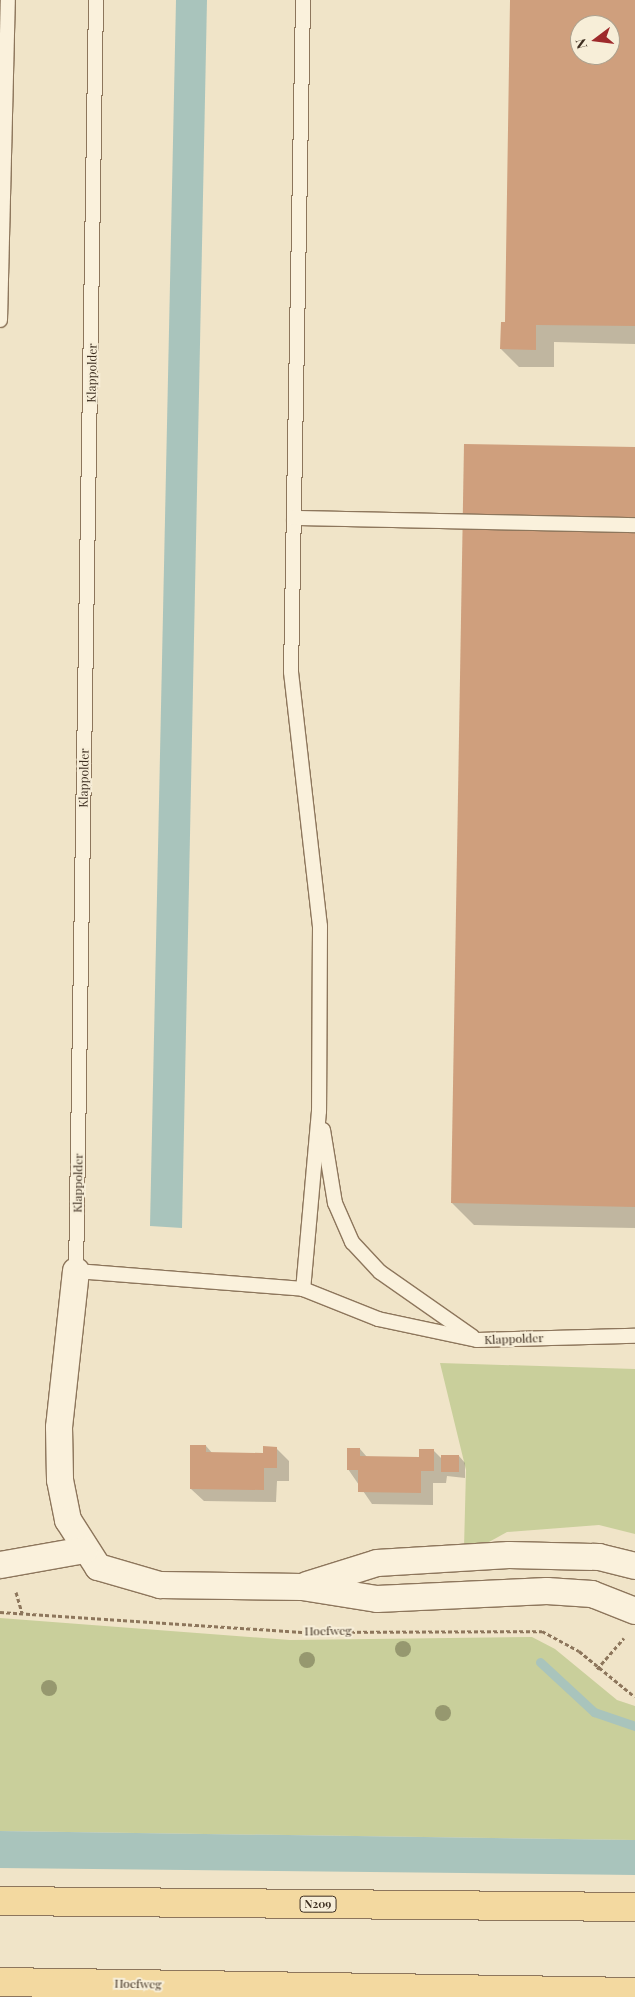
<!DOCTYPE html>
<html>
<head>
<meta charset="utf-8">
<style>
  body { margin:0 }
  #map { position:relative; width:635px; height:1997px; overflow:hidden; background:#f0e4c8; font-family:"Playfair Display",serif }
  div>[style] { position:absolute }
  .green>* { inset:0; background:#c9cf9b }
  .water>* { inset:0; background:#a9c4bc }
  .shadow>* { inset:0; background:#0003 }
  .stream>* { height:9px; margin:-4.5px; padding:0 4.5px; transform-origin:4.5px; border-radius:4.5px; background:#a9c4bc }
  .building>* { inset:0; background:#cf9f7d }
  .path>* { height:3px; margin-top:-1.5px; transform-origin:0; background:repeating-linear-gradient(90deg,#8d765c 0 4px,transparent 0 6.5px) }
  .roads { filter:drop-shadow(1px 0 #8d765c) drop-shadow(-1px 0 #8d765c) drop-shadow(0 1px #8d765c) drop-shadow(0 -1px #8d765c) }
  .service>* { height:14px; margin:-7px; padding:0 7px; transform-origin:7px; border-radius:7px; background:#faf1dc }
  .minor>* { height:26px; margin:-13px; padding:0 13px; transform-origin:13px; border-radius:13px; background:#faf1dc }
  .primary>* { height:28px; margin:-14px; padding:0 14px; transform-origin:14px; border-radius:14px; background:#f3d9a0 }
  .trees>* { width:16px; height:16px; margin:-8px; border-radius:50%; background:#96986f }
  span { translate:-50% -50%; white-space:nowrap; text-align:center; line-height:1.15; -webkit-text-stroke:4px #f7eed8; paint-order:stroke }
  .shield-label span { padding:1px 4px; background:#f7eed8; border:1px solid; border-radius:4px; -webkit-text-stroke-width:0 }
  .shield-label { font-size:11px; color:#3d2e20; font-weight:700 }
  .street-label { font-size:12px; color:#3d2e20 }
  .north { position:absolute; left:570px; top:15px; width:50px; height:50px; box-sizing:border-box; background:#f7eed8; border:1px solid #ada18e; border-radius:50%; rotate:255deg; font-size:14px; font-weight:700; line-height:20px; text-align:center; color:#3d2e20 }
  .north::after { content:''; display:block; margin:auto; width:18px; height:22px; background:#9e2a2b; clip-path:polygon(50% 0,100% 100%,50% 72%,0 100%) }
</style>
</head>
<body>
<div id="map">
  <div class="green">
    <div style="clip-path:polygon(440px 1363px,635px 1369px,635px 1534px,599px 1525px,507px 1532px,480px 1547px,464px 1548px,466px 1470px)"></div>
    <div style="clip-path:polygon(0 1618px,290px 1640px,532px 1637px,555px 1649px,617px 1700px,635px 1706px,635px 1840px,0 1831px)"></div>
  </div>
  <div class="water">
    <div style="clip-path:polygon(176px 0,207px 0,182px 1228px,150px 1226px)"></div>
    <div style="clip-path:polygon(0 1831px,635px 1840px,635px 1875px,0 1868px)"></div>
  </div>
  <div class="shadow">
    <div style="clip-path:polygon(evenodd,511px 0,635px 0,635px 344px,554px 342px,554px 367px,519px 367px,501px 349px,506px 323px,511px 0,580px 25px,610px 25px,610px 55px,580px 55px,580px 25px)"></div>
    <div style="clip-path:polygon(635px 449px,635px 1228px,474px 1225px,452px 1203px)"></div>
    <div style="clip-path:polygon(206px 1446px,213px 1454px,264px 1454px,276px 1448px,289px 1461px,289px 1481px,277px 1481px,276px 1502px,204px 1501px,191px 1489px)"></div>
    <div style="clip-path:polygon(360px 1449px,367px 1457px,421px 1458px,434px 1451px,442px 1459px,459px 1456px,465px 1463px,465px 1478px,447px 1476px,446px 1483px,433px 1483px,433px 1505px,372px 1504px,348px 1469px)"></div>
  </div>
  <div class="stream">
    <div style="left:540px;top:1662px;width:74px;rotate:42.8deg"></div>
    <div style="left:594px;top:1712px;width:43px;rotate:18.9deg"></div>
  </div>
  <div class="building">
    <div style="clip-path:polygon(evenodd,510px 0,635px 0,635px 326px,536px 325px,536px 350px,500px 349px,501px 322px,505px 322px,510px 0,580px 25px,610px 25px,610px 55px,580px 55px,580px 25px)"></div>
    <div style="clip-path:polygon(464px 444px,635px 447px,635px 1207px,451px 1203px)"></div>
    <div style="clip-path:polygon(190px 1445px,206px 1445px,206px 1452px,263px 1453px,263px 1446px,277px 1447px,277px 1468px,264px 1468px,264px 1490px,190px 1489px)"></div>
    <div style="clip-path:polygon(347px 1448px,360px 1448px,360px 1456px,419px 1457px,419px 1449px,434px 1449px,434px 1471px,421px 1471px,421px 1493px,358px 1492px,358px 1470px,347px 1470px)"></div>
    <div style="clip-path:polygon(441px 1455px,459px 1455px,459px 1472px,441px 1472px)"></div>
  </div>
  <div class="path">
    <div style="left:16px;top:1592px;width:22px;rotate:74deg"></div>
    <div style="left:0;top:1612px;width:306px;rotate:3.8deg"></div>
    <div style="left:305px;top:1632px;width:237px;rotate:-0.2deg"></div>
    <div style="left:542px;top:1631px;width:42px;rotate:28.4deg"></div>
    <div style="left:579px;top:1651px;width:72px;rotate:39.4deg"></div>
    <div style="left:597px;top:1669px;width:41px;rotate:-48.9deg"></div>
  </div>
  <div class="roads">
    <div class="service">
      <div style="left:96px;top:0;width:1271px;rotate:90.9deg"></div>
      <div style="left:76px;top:1271px;width:228px;rotate:4.5deg"></div>
      <div style="left:303px;top:1289px;width:81px;rotate:21.8deg"></div>
      <div style="left:378px;top:1319px;width:101px;rotate:12deg"></div>
      <div style="left:477px;top:1340px;width:158px;rotate:-1.5deg"></div>
      <div style="left:303px;top:0;width:672px;rotate:91.02deg"></div>
      <div style="left:291px;top:672px;width:256px;rotate:83.5deg"></div>
      <div style="left:320px;top:926px;width:185px;rotate:90.3deg"></div>
      <div style="left:319px;top:1111px;width:179px;rotate:95.1deg"></div>
      <div style="left:0;top:320px;width:320px;rotate:-88.6deg"></div>
      <div style="left:294px;top:518px;width:341px;rotate:1.2deg"></div>
      <div style="left:323px;top:1130px;width:74px;rotate:80.7deg"></div>
      <div style="left:335px;top:1203px;width:43px;rotate:66.4deg"></div>
      <div style="left:352px;top:1242px;width:41px;rotate:47deg"></div>
      <div style="left:380px;top:1272px;width:113px;rotate:35deg"></div>
    </div>
    <div class="minor">
      <div style="left:76px;top:1271px;width:157px;rotate:96.2deg"></div>
      <div style="left:59px;top:1427px;width:53px;rotate:88.9deg"></div>
      <div style="left:60px;top:1480px;width:41px;rotate:78.7deg"></div>
      <div style="left:68px;top:1520px;width:56px;rotate:57.4deg"></div>
      <div style="left:98px;top:1567px;width:65px;rotate:16.2deg"></div>
      <div style="left:160px;top:1585px;width:142px;rotate:0.8deg"></div>
      <div style="left:302px;top:1587px;width:76px;rotate:9.1deg"></div>
      <div style="left:377px;top:1599px;width:170px;rotate:-2.7deg"></div>
      <div style="left:547px;top:1591px;width:45px;rotate:3.8deg"></div>
      <div style="left:592px;top:1594px;width:46px;rotate:21.6deg"></div>
      <div style="left:0;top:1565px;width:86px;rotate:-10deg"></div>
      <div style="left:307px;top:1585px;width:73px;rotate:-17.4deg"></div>
      <div style="left:377px;top:1563px;width:132px;rotate:-3.5deg"></div>
      <div style="left:509px;top:1555px;width:90px;rotate:1.3deg"></div>
      <div style="left:599px;top:1557px;width:37px;rotate:14deg"></div>
    </div>
    <div class="primary">
      <div style="left:0;top:1901px;width:635px;rotate:0.54deg"></div>
      <div style="left:0;top:1982px;width:635px;rotate:0.9deg"></div>
    </div>
  </div>
  <div class="trees">
    <div style="left:403px;top:1649px"></div>
    <div style="left:307px;top:1660px"></div>
    <div style="left:49px;top:1688px"></div>
    <div style="left:443px;top:1713px"></div>
  </div>
  <div class="shield-label">
    <span style="left:318px;top:1904px">N209</span>
  </div>
  <div class="street-label">
    <span style="left:92px;top:373px;rotate:-89deg">Klappolder</span>
    <span style="left:84px;top:778px;rotate:-89deg">Klappolder</span>
    <span style="left:78px;top:1183px;rotate:-89deg">Klappolder</span>
    <span style="left:514px;top:1339px;rotate:-2deg">Klappolder</span>
    <span style="left:328px;top:1631px;rotate:-1deg">Hoefweg</span>
    <span style="left:138px;top:1984px;rotate:1deg">Hoefweg</span>
  </div>
  <div class="north">N</div>
</div>
</body>
</html>
